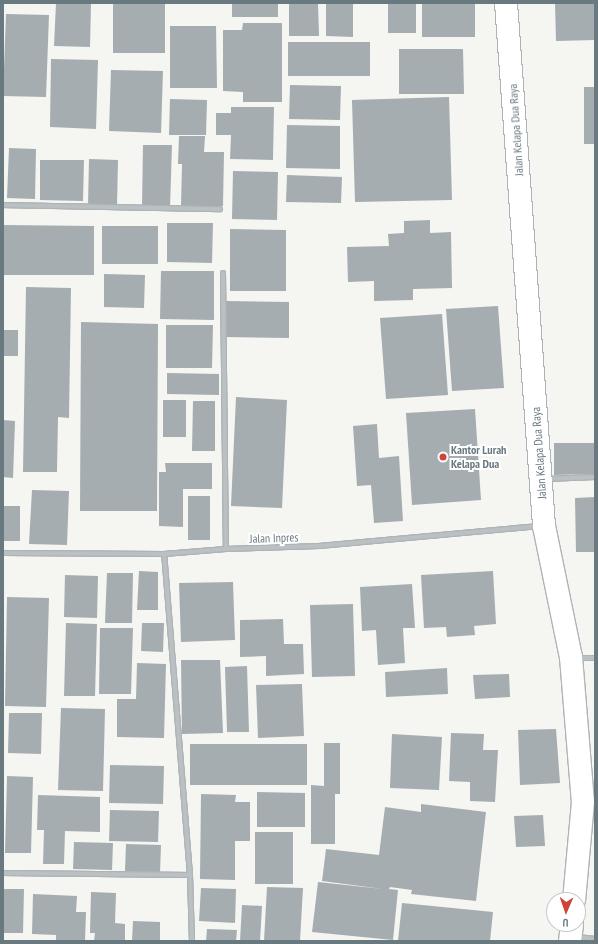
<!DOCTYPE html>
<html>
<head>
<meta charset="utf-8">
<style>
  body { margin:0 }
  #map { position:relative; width:598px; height:944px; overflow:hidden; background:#f5f5f2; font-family:"PT Sans Narrow",sans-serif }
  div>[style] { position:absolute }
  .building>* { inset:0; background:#a5adb1 }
  .roads { filter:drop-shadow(1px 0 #adb4b7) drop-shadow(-1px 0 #adb4b7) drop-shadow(0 1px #adb4b7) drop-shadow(0 -1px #adb4b7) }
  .street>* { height:4px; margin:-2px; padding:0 2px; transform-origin:2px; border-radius:2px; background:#bbc0c2 }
  .secondary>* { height:22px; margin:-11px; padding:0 11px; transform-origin:11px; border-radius:11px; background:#fff }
  .dots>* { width:11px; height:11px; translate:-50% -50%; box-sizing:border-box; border:2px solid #fff; border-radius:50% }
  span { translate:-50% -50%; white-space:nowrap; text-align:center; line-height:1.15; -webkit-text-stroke:4px #fff; paint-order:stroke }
  .street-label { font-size:12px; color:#687980 }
  .poi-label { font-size:12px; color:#687980; font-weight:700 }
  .left { translate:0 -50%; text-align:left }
  .frame { position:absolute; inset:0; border:4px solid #687980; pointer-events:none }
  .north { position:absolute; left:546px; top:892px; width:40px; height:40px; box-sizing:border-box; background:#fff; border:1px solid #c3c9cc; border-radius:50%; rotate:182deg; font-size:11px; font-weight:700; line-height:16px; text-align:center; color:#687980 }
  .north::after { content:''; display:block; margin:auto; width:14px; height:18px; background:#cf4338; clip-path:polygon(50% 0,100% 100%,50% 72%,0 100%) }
</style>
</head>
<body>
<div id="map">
  <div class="building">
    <div style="clip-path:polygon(56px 3px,91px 3px,90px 47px,54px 46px)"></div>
    <div style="clip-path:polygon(113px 3px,165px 3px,165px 53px,113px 53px)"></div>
    <div style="clip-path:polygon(232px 3px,278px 3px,278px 17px,232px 17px)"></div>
    <div style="clip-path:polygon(289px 3px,318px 3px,319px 36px,289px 36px)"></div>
    <div style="clip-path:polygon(326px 3px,353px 3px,353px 37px,326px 36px)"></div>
    <div style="clip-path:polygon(388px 3px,416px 3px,416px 33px,388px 33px)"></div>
    <div style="clip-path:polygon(422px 3px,475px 3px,475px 37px,422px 37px)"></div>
    <div style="clip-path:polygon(555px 3px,595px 3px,595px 40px,556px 41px)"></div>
    <div style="clip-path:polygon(6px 14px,49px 15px,46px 97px,3px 96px)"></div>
    <div style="clip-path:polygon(243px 23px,282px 23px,282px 102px,243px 102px,243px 92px,223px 91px,223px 30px,242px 30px)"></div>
    <div style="clip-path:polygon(170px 26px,216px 26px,217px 88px,170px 88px)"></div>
    <div style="clip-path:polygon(288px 42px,370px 42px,370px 76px,288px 76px)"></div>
    <div style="clip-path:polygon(399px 49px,463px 49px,464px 94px,399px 94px)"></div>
    <div style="clip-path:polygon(51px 59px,98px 60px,96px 129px,50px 127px)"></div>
    <div style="clip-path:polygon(111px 70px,163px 71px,161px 133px,109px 131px)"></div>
    <div style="clip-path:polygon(290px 85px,341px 86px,340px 120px,289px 119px)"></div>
    <div style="clip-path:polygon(584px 87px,595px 87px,595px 144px,584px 144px)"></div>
    <div style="clip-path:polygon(449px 97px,452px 200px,355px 202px,352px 100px)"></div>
    <div style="clip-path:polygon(170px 99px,207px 100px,206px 135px,169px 135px)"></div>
    <div style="clip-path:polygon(231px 107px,274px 107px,273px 160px,230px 159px,231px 135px,216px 135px,216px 113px,231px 113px)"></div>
    <div style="clip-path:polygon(287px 125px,340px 126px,340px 169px,286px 168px)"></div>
    <div style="clip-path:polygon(179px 136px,205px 136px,204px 152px,224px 152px,223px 206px,181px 206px,182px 164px,178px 164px)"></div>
    <div style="clip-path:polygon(143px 145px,172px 145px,170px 208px,142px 207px)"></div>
    <div style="clip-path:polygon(9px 148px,36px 149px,35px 199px,7px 198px)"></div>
    <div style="clip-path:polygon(89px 159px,118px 160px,117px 206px,88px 206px)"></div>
    <div style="clip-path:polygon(40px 160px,84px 160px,83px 201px,40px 200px)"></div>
    <div style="clip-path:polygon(233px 171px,278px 172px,277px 220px,232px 219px)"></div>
    <div style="clip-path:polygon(287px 175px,342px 177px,341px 203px,286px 202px)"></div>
    <div style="clip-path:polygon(430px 220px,430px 233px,451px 232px,452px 288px,413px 289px,413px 300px,374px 301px,374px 281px,348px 282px,347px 247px,389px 246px,388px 234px,404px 233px,404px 221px)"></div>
    <div style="clip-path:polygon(167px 223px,213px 223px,212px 263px,167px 262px)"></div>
    <div style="clip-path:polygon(3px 225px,94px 226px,94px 275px,3px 275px)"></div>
    <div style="clip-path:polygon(102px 226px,158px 226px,158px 264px,102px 264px)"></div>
    <div style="clip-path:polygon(230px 229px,286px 230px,286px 291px,230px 291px)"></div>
    <div style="clip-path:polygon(161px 271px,214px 271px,214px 320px,160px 319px)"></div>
    <div style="clip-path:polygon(104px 274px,145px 275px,144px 308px,104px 307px)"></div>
    <div style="clip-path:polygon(26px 287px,71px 288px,69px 418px,58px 417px,57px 472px,23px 472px)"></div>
    <div style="clip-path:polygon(225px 301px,289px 302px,289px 338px,225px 337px)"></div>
    <div style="clip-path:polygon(498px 306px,504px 388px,452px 391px,446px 309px)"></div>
    <div style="clip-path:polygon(442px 314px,448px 395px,386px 399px,380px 318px)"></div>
    <div style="clip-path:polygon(81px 322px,158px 324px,157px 511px,80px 511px)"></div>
    <div style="clip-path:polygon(166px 325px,213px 325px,212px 368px,166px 368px)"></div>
    <div style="clip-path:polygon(3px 330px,18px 330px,18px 356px,3px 356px)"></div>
    <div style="clip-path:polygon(167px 373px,219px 374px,219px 395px,167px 394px)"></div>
    <div style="clip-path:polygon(236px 397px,287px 400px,282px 508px,231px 506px)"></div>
    <div style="clip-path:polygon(163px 400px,186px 400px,186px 437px,163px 437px)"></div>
    <div style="clip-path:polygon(193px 401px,215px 401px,215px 451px,192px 451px)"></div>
    <div style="clip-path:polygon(475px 409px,481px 500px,412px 505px,406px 413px)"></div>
    <div style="clip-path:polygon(3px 420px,15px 421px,13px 478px,3px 477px)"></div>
    <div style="clip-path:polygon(377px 424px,379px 458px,399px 456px,403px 521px,374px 523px,371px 485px,357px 486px,353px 426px)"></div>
    <div style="clip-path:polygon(554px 443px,595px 443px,595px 474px,554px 475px)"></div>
    <div style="clip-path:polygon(165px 463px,212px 463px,212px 489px,183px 489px,183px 527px,159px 526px,159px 472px,166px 472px)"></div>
    <div style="clip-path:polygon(32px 490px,69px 491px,67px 545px,29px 544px)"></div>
    <div style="clip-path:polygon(188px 496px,210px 496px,210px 540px,188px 540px)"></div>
    <div style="clip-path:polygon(595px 497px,595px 552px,576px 552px,575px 498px)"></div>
    <div style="clip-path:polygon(3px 506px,20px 506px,20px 541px,3px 541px)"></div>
    <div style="clip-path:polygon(139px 571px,158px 572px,158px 610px,137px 610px)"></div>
    <div style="clip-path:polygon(493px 571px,496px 624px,474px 626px,475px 635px,447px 637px,446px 627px,424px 628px,421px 575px)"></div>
    <div style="clip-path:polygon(107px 573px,133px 573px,132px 623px,105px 623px)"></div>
    <div style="clip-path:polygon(65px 575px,98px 576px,97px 618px,64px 617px)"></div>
    <div style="clip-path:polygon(233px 582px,235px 640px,181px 642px,179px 583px)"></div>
    <div style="clip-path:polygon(412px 584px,415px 628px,403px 628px,405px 663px,378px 665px,376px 630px,362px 631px,360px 587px)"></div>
    <div style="clip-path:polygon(7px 597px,49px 598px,46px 707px,5px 706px)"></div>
    <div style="clip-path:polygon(353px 604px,355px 676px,312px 677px,310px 605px)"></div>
    <div style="clip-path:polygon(283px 619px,284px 644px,303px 644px,304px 674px,266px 676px,266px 656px,240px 657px,240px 620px)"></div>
    <div style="clip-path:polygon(66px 623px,97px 624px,95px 696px,64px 696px)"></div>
    <div style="clip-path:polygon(142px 623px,164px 623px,163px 652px,141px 651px)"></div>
    <div style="clip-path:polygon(100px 628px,133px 628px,131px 694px,99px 694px)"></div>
    <div style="clip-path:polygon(181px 660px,220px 660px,223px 733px,182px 734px)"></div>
    <div style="clip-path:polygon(137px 663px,166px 664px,164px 738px,117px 737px,117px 699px,136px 699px)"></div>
    <div style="clip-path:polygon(247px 666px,249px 732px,227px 732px,225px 667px)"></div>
    <div style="clip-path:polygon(447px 668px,448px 694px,386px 697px,385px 672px)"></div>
    <div style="clip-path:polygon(509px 674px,510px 697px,475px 699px,473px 675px)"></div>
    <div style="clip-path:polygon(302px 684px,304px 736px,258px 738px,256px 685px)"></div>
    <div style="clip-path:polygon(61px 708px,105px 709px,103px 791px,58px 790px)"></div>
    <div style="clip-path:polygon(9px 713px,42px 713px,41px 754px,8px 753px)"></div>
    <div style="clip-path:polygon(556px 729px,560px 783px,520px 785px,518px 730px)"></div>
    <div style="clip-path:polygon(451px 733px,484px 734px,483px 750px,498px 750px,495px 802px,470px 801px,470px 782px,449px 781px)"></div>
    <div style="clip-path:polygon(392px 734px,442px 737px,439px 790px,390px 788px)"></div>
    <div style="clip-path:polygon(324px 743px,340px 743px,340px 794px,335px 794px,335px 844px,311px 844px,311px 785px,324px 786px)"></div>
    <div style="clip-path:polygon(190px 744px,307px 744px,307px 785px,190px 785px)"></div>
    <div style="clip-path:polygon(110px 765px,164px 766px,163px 804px,109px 803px)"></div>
    <div style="clip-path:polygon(7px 776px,33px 777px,31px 853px,5px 853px)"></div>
    <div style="clip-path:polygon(257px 792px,305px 793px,305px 827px,257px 827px)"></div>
    <div style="clip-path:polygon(201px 794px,236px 795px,235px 802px,250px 802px,250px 841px,235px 841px,235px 880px,200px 879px)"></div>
    <div style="clip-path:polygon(38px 795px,100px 797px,100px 832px,65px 831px,64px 864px,43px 864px,44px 830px,37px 830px)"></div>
    <div style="clip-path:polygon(421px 804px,486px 812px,476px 901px,411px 894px,412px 890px,390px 887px,389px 889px,398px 890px,393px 940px,312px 932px,318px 882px,383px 889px,322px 881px,326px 849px,379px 855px,385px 807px,421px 812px)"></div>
    <div style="clip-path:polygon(110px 810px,159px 811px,158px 842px,109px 841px)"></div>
    <div style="clip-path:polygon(543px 815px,545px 846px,516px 847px,514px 816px)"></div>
    <div style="clip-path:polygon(255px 832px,293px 832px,293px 884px,255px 884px)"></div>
    <div style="clip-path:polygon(74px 842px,113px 843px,112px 870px,73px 869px)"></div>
    <div style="clip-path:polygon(126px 844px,161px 845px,160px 873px,125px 871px)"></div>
    <div style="clip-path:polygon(267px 887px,303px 888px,300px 941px,264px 941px)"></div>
    <div style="clip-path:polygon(201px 888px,236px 889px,235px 923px,199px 921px)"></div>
    <div style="clip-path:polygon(3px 889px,24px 889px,23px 933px,3px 933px)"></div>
    <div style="clip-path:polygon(91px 892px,116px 893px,115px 923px,125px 924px,125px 941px,94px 941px,95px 933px,90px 933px)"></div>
    <div style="clip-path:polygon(33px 894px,77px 896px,76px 912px,86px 912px,85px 941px,56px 941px,56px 935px,32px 934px)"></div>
    <div style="clip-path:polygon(402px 903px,493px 912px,490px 941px,398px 941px)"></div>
    <div style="clip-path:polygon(242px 905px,262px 906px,260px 941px,240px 941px)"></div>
    <div style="clip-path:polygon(133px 921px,160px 922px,160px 941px,132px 941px)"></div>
    <div style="clip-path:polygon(207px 929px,237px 930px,236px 941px,206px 941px)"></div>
  </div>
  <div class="roads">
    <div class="street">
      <div style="left:3px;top:205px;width:217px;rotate:1.1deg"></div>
      <div style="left:223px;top:273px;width:276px;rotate:89.4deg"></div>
      <div style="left:547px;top:479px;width:48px;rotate:-2.4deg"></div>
      <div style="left:3px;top:553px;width:161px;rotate:0.4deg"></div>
      <div style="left:164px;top:554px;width:62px;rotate:-4.6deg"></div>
      <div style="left:226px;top:549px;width:93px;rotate:-1.8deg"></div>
      <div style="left:319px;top:546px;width:219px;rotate:-5.2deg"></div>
      <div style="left:578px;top:658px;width:17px"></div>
      <div style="left:3px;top:873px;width:187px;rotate:0.6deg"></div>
      <div style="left:190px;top:875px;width:322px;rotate:-94.6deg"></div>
      <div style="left:190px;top:875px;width:66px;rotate:88.3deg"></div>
      <div style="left:578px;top:937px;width:17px;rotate:7deg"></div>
    </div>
    <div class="secondary">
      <div style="left:506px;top:3px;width:524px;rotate:85.84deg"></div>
      <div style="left:544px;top:526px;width:134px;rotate:78.4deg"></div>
      <div style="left:571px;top:657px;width:145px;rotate:85.3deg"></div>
      <div style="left:583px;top:802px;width:98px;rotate:95.2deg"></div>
      <div style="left:570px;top:941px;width:17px;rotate:-83deg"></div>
    </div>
  </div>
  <div class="dots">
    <div style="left:443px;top:457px;background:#cf4338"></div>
  </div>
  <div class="street-label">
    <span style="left:516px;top:130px;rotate:-94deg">Jalan Kelapa Dua Raya</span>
    <span style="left:539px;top:453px;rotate:-94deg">Jalan Kelapa Dua Raya</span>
    <span style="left:274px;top:538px;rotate:-2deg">Jalan Inpres</span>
  </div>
  <div class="poi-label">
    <span class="left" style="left:451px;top:457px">Kantor Lurah<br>Kelapa Dua</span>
  </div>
  <div class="frame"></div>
  <div class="north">U</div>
</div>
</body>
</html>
